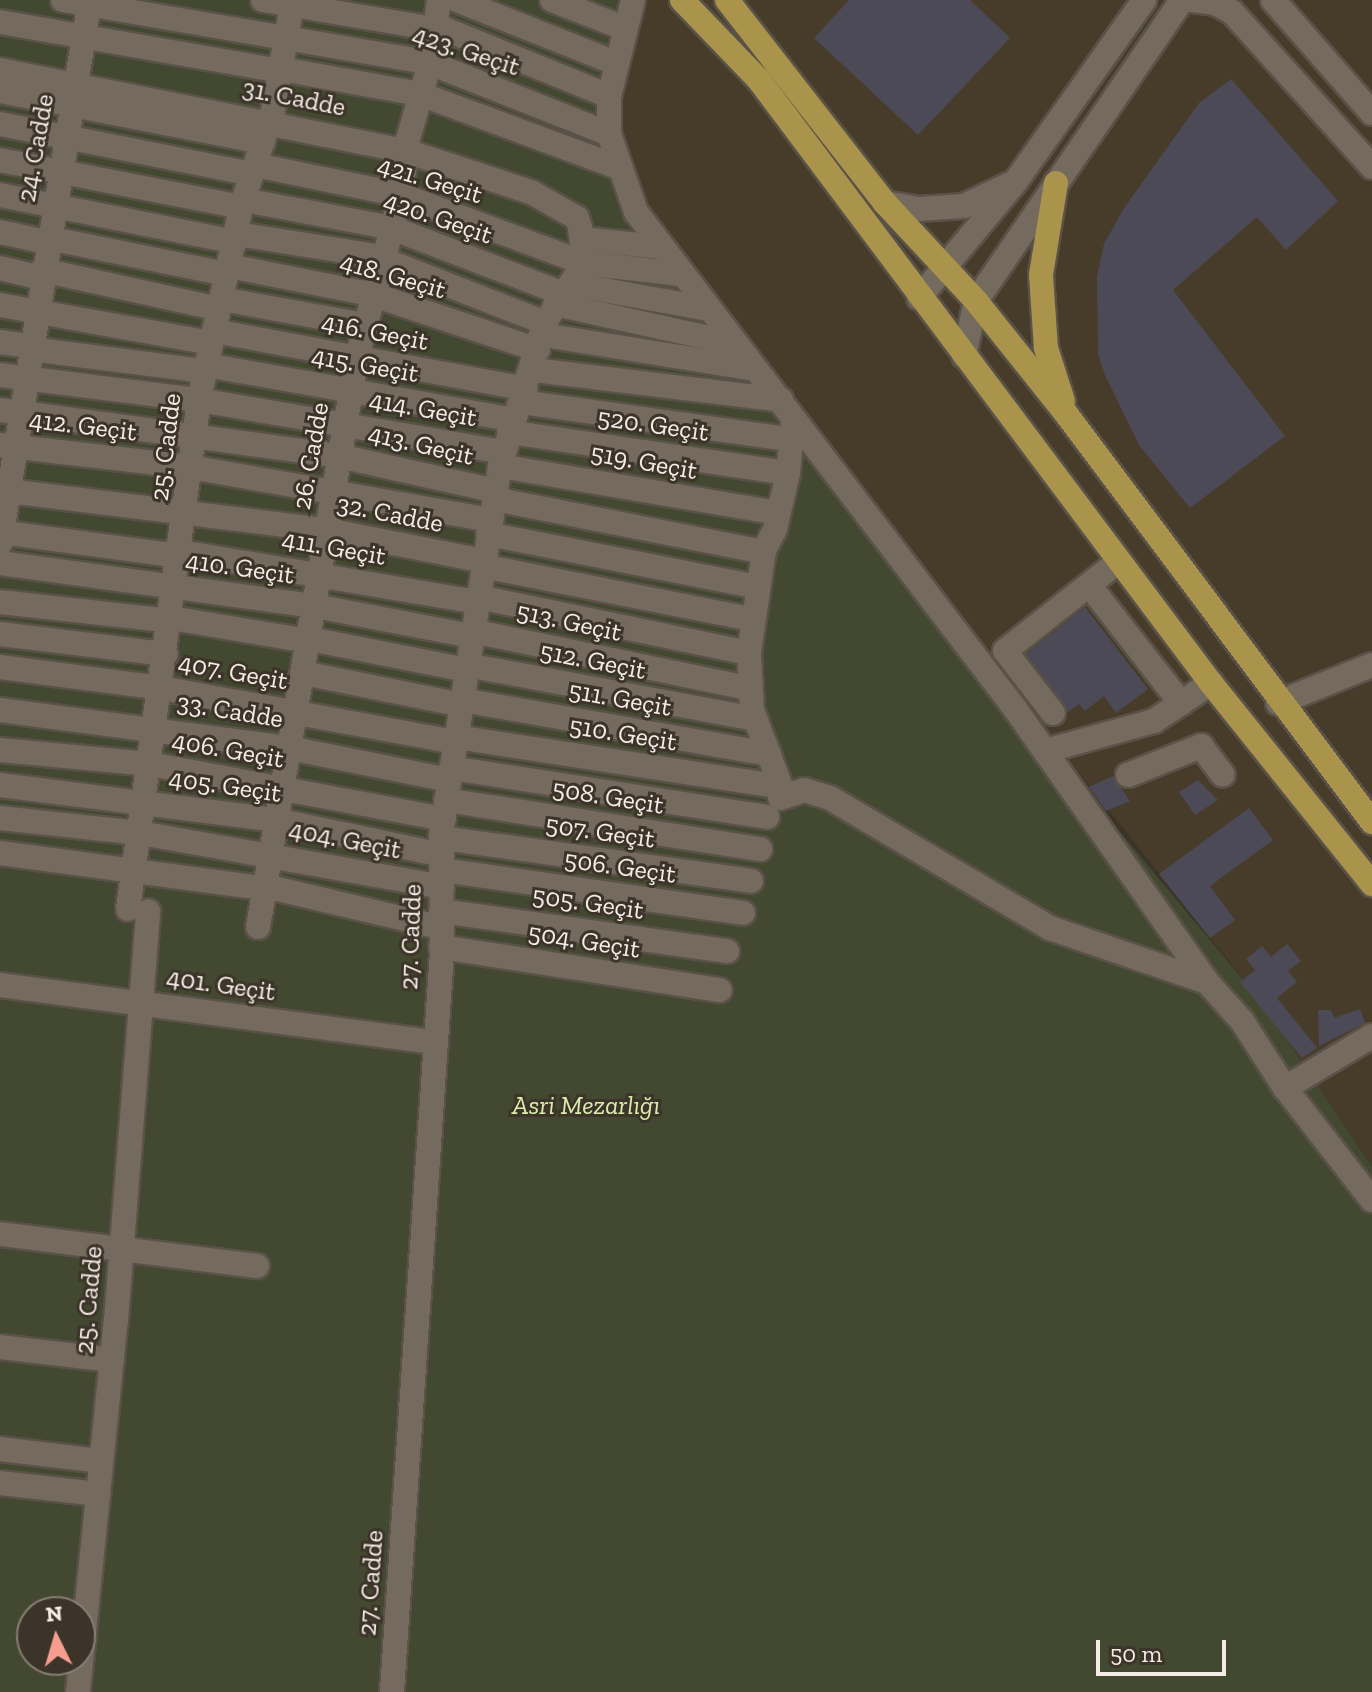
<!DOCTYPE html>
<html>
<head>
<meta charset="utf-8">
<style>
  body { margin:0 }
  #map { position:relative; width:1372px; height:1692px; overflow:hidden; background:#3d3429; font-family:"Zilla Slab",serif }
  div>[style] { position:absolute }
  .built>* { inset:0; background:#473b2a }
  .green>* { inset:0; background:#424930 }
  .building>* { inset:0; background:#4d4a58 }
  .roads { filter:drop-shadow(2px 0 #5a5248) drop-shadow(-2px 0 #5a5248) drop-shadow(0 2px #5a5248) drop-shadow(0 -2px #5a5248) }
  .minor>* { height:24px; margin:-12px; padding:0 12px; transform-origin:12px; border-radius:12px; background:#746a5d }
  .major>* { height:24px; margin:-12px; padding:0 12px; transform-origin:12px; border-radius:12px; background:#aa934a }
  span { translate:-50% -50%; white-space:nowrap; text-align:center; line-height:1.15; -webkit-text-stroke:6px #3d3429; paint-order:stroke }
  .street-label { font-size:26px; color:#f3ede6 }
  .park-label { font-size:26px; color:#daecab; font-style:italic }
  .north { position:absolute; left:16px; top:1596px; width:80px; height:80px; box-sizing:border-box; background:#3d3429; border:2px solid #867e75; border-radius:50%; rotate:355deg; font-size:22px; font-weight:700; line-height:32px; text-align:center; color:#f3ede6 }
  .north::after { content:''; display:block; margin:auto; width:28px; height:36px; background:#f59d8e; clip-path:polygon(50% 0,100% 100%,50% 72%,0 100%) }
  .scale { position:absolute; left:1096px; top:1640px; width:130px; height:36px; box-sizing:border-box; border:4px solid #f3ede6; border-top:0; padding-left:10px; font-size:24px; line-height:28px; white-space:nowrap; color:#f3ede6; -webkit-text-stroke:6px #3d3429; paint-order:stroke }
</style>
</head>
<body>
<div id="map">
  <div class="built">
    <div style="clip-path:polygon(638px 0,1372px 0,1372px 1167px,1261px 1001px,631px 212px,608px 145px)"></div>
  </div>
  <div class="green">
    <div style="clip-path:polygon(evenodd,0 0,638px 0,607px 98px,631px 212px,892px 559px,1261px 1001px,1372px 1167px,1372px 1692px,0 1692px,0 0,32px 1612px,80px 1612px,80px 1660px,32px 1660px,32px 1612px)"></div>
  </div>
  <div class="building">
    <div style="clip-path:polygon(849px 0,970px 0,1010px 38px,918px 135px,814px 38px)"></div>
    <div style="clip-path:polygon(1231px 79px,1338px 201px,1286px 250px,1257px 217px,1173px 290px,1285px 436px,1190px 508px,1139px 445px,1105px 375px,1098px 354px,1097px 277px,1104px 244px,1124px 208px,1199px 103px)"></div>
    <div style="clip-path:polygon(1085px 607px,1148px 689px,1116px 713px,1104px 696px,1085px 711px,1079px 704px,1068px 712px,1026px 654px)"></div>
    <div style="clip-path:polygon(1113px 776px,1130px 801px,1106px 811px,1089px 787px)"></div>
    <div style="clip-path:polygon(1198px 780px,1218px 800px,1195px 815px,1179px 792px)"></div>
    <div style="clip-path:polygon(1249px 808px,1273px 840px,1210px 886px,1235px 920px,1210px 938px,1159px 874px)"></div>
    <div style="clip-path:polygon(1287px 944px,1301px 961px,1288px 971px,1297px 982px,1277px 998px,1317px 1048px,1302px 1058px,1240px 982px,1255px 970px,1246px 959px,1262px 946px,1271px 957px)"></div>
    <div style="clip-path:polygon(1360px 1009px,1365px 1023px,1319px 1046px,1318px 1010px,1331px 1010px,1334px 1018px)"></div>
  </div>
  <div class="roads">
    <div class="minor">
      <div style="left:63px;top:0;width:372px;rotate:9.7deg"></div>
      <div style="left:430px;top:63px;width:193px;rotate:21.6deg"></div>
      <div style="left:263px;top:0;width:174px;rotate:9.6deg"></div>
      <div style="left:457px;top:0;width:170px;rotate:21.7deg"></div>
      <div style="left:552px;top:0;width:77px;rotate:21.3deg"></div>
      <div style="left:633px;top:0;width:99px;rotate:104deg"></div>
      <div style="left:609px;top:96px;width:38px;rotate:90deg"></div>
      <div style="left:609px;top:134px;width:83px;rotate:70.9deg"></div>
      <div style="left:636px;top:212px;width:626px;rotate:52.65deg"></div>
      <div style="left:1016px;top:710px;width:332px;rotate:54.9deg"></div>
      <div style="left:1207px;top:982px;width:52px;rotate:48.1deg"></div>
      <div style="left:1242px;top:1021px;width:80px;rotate:57.3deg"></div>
      <div style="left:1285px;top:1088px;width:142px;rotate:52.2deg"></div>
      <div style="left:1192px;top:0;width:23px;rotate:7deg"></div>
      <div style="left:1215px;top:3px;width:19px;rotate:28deg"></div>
      <div style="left:1232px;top:12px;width:209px;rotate:47.9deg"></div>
      <div style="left:1273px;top:0;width:150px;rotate:48.8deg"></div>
      <div style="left:0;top:22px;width:285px;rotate:9.9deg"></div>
      <div style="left:435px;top:25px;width:188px;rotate:22.2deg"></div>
      <div style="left:281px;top:69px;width:141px;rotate:10.2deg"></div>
      <div style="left:420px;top:94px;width:210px;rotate:20.3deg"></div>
      <div style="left:0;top:70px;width:417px;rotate:11.3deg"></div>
      <div style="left:409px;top:152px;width:128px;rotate:18.2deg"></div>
      <div style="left:531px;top:192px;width:53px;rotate:29.5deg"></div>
      <div style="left:577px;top:218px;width:9px;rotate:72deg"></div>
      <div style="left:580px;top:227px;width:36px;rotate:84deg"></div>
      <div style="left:584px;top:263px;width:73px;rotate:123.3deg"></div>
      <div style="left:544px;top:324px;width:149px;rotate:107.2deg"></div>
      <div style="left:500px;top:466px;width:375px;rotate:99.1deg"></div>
      <div style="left:441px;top:836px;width:116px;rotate:89.5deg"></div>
      <div style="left:442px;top:952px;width:742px;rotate:93.87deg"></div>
      <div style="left:0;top:91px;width:268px;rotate:11deg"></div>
      <div style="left:0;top:124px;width:257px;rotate:11.2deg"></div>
      <div style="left:0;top:160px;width:246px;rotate:11deg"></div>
      <div style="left:255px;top:165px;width:149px;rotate:11.6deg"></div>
      <div style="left:401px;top:195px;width:195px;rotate:20.4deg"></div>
      <div style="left:584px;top:263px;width:96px;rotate:6.6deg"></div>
      <div style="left:0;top:195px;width:240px;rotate:11.3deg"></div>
      <div style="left:244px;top:200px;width:151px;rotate:10.7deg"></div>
      <div style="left:392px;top:228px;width:184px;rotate:21deg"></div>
      <div style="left:885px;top:203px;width:35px;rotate:10deg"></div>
      <div style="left:919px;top:209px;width:45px;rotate:-3.8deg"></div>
      <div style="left:964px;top:206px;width:51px;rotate:-25.6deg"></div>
      <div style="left:0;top:232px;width:48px;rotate:12deg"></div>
      <div style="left:236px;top:234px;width:149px;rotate:8.9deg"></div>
      <div style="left:48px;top:238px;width:183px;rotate:11.4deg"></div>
      <div style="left:582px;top:239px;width:77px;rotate:5.9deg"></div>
      <div style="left:382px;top:259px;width:175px;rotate:21.4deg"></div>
      <div style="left:229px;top:266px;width:145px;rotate:11.2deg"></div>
      <div style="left:371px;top:294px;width:176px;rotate:18.5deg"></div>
      <div style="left:0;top:268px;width:42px;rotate:13.7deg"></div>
      <div style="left:42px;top:270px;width:181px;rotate:12.4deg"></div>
      <div style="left:571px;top:284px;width:139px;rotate:10.3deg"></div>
      <div style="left:919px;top:298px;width:152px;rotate:-50.3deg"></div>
      <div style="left:1016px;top:181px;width:222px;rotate:-54.7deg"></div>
      <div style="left:221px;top:299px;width:145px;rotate:10.3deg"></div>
      <div style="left:555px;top:304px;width:186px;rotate:12.4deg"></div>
      <div style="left:0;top:305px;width:214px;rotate:10.2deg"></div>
      <div style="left:214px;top:331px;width:317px;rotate:10.5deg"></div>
      <div style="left:544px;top:335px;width:212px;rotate:9.2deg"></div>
      <div style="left:0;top:342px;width:30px;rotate:8deg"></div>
      <div style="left:30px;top:349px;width:176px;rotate:7.2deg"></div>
      <div style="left:964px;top:356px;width:56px;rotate:-77.7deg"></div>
      <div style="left:976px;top:301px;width:365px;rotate:-55.6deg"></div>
      <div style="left:206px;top:365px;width:313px;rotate:10.1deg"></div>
      <div style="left:534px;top:370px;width:249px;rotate:6.9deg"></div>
      <div style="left:0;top:375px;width:201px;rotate:7.2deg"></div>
      <div style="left:199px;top:400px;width:309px;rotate:9.7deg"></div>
      <div style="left:521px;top:402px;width:270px;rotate:7.9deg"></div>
      <div style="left:0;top:410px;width:342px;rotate:7.7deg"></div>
      <div style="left:339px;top:456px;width:161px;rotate:12.6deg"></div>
      <div style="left:509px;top:432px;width:282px;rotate:8.4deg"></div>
      <div style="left:0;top:445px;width:191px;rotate:6.6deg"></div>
      <div style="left:190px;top:467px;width:306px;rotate:10deg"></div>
      <div style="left:500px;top:466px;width:282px;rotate:9.6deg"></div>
      <div style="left:0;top:490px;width:329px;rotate:7deg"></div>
      <div style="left:327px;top:530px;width:160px;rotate:11.2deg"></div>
      <div style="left:494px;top:499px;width:275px;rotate:11.1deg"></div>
      <div style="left:0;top:532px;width:183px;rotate:7.6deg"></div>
      <div style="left:488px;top:534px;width:274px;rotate:11.1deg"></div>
      <div style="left:0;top:544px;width:551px;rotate:-80.61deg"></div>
      <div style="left:181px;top:552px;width:300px;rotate:9.6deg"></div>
      <div style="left:0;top:563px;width:318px;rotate:7.8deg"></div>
      <div style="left:315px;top:606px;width:159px;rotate:10.9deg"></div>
      <div style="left:483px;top:566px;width:273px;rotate:11.2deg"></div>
      <div style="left:1089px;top:585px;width:150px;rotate:52.1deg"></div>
      <div style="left:478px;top:597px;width:277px;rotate:11.7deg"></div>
      <div style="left:0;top:602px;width:172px;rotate:6.3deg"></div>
      <div style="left:171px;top:618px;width:140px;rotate:9.5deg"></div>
      <div style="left:472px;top:631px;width:282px;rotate:11.7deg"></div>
      <div style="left:0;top:634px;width:167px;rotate:6.9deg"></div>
      <div style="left:310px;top:639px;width:159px;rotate:11.2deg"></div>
      <div style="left:467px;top:665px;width:293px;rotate:10.6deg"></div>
      <div style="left:0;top:667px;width:162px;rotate:7.4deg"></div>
      <div style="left:161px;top:688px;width:299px;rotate:10.4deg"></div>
      <div style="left:303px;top:673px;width:161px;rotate:11.4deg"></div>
      <div style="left:462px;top:700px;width:312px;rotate:10deg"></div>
      <div style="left:1278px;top:703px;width:101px;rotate:-22deg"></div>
      <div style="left:0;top:710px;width:291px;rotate:7.5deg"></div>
      <div style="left:289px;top:748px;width:163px;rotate:11.3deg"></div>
      <div style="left:1053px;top:713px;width:78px;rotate:-127.7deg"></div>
      <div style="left:1005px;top:651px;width:145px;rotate:-38.3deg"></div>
      <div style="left:456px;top:737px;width:329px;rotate:8.7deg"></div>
      <div style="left:781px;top:787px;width:82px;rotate:-110.6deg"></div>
      <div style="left:752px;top:710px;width:57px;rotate:-93deg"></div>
      <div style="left:749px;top:653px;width:104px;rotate:-81.7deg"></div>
      <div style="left:764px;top:550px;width:24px;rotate:-62deg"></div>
      <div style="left:775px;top:529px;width:57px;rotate:-76.9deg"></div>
      <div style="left:788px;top:473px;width:51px;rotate:-84.4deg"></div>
      <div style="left:0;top:750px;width:151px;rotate:5.3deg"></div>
      <div style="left:150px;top:764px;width:299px;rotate:10.6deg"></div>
      <div style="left:1045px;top:751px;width:113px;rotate:-15.4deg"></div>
      <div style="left:1154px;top:721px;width:69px;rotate:-33.7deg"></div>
      <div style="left:451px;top:768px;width:320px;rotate:8.8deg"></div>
      <div style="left:1128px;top:775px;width:79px;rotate:-21.7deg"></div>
      <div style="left:1201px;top:746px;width:36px;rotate:53deg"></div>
      <div style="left:0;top:785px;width:278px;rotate:7.2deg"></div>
      <div style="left:276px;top:820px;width:170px;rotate:11.9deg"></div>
      <div style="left:780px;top:798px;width:25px;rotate:-18deg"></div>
      <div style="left:804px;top:790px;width:27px;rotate:17deg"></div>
      <div style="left:830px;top:798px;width:256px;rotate:30.6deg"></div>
      <div style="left:1050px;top:928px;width:166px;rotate:19deg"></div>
      <div style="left:446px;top:800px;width:318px;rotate:8.9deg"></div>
      <div style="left:0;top:818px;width:141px;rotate:6.1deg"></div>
      <div style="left:140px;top:833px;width:307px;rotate:10.1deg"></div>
      <div style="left:442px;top:838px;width:312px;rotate:7.9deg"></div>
      <div style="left:0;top:853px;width:266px;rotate:7.6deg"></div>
      <div style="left:442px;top:870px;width:304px;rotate:8.1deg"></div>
      <div style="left:265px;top:886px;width:182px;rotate:13.3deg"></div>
      <div style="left:128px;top:909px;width:514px;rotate:-82.06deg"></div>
      <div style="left:199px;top:400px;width:198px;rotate:-77.7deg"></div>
      <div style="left:241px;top:207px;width:102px;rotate:-71.7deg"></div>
      <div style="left:273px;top:110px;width:112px;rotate:-79.7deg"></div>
      <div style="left:441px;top:911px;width:289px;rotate:8deg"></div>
      <div style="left:258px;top:927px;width:579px;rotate:-80.15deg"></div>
      <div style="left:357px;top:357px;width:168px;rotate:-74.8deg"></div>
      <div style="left:401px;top:195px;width:56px;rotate:-82.9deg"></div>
      <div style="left:408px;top:139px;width:79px;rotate:-73.9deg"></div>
      <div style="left:430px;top:63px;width:64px;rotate:-81.9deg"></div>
      <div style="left:441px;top:947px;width:282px;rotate:8.8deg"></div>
      <div style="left:0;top:985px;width:439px;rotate:7.5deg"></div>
      <div style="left:1285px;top:1088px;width:101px;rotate:-30.9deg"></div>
      <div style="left:0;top:1234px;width:259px;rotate:7.1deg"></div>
      <div style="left:0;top:1347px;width:113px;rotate:6.6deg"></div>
      <div style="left:0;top:1449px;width:102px;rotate:6.8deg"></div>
      <div style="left:0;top:1483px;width:99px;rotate:6.4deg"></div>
      <div style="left:78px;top:1692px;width:373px;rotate:-84.2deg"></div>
      <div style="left:116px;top:1321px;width:411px;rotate:-85.5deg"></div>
    </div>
    <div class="major">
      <div style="left:682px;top:0;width:111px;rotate:46.1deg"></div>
      <div style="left:759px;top:80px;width:754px;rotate:53.15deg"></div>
      <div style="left:1211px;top:683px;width:258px;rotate:51.3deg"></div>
      <div style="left:727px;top:0;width:257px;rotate:52.1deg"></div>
      <div style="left:885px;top:203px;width:134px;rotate:47.1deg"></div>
      <div style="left:976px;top:301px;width:146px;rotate:51.4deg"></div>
      <div style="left:1067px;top:415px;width:509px;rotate:53.15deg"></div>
      <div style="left:1056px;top:183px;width:93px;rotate:99.3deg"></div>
      <div style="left:1041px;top:275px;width:73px;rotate:86.1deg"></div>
      <div style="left:1046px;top:348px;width:56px;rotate:72.2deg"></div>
    </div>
  </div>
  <div class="street-label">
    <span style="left:466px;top:51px;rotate:18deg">423. Geçit</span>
    <span style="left:294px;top:98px;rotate:11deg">31. Cadde</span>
    <span style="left:36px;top:148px;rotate:-80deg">24. Cadde</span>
    <span style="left:430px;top:180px;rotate:17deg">421. Geçit</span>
    <span style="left:438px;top:218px;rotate:19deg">420. Geçit</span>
    <span style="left:393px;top:276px;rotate:16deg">418. Geçit</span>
    <span style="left:375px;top:332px;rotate:11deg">416. Geçit</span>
    <span style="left:365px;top:365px;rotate:10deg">415. Geçit</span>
    <span style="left:423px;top:409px;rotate:10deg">414. Geçit</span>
    <span style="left:653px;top:425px;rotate:8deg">520. Geçit</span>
    <span style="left:83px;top:426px;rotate:7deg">412. Geçit</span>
    <span style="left:421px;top:445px;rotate:13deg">413. Geçit</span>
    <span style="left:166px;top:447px;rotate:-83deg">25. Cadde</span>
    <span style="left:311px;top:456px;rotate:-80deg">26. Cadde</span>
    <span style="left:644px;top:462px;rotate:10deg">519. Geçit</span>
    <span style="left:390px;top:514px;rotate:11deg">32. Cadde</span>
    <span style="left:334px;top:548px;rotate:10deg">411. Geçit</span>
    <span style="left:240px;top:568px;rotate:8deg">410. Geçit</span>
    <span style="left:569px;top:622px;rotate:12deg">513. Geçit</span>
    <span style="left:593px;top:661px;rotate:11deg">512. Geçit</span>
    <span style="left:233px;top:672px;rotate:10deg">407. Geçit</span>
    <span style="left:620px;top:699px;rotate:10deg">511. Geçit</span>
    <span style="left:230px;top:711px;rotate:9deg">33. Cadde</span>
    <span style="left:623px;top:734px;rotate:9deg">510. Geçit</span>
    <span style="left:228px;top:750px;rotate:10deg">406. Geçit</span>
    <span style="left:225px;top:786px;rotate:8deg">405. Geçit</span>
    <span style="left:608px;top:797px;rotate:9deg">508. Geçit</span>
    <span style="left:600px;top:832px;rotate:8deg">507. Geçit</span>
    <span style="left:345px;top:840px;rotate:11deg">404. Geçit</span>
    <span style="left:620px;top:867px;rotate:8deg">506. Geçit</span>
    <span style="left:588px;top:903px;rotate:8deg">505. Geçit</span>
    <span style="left:411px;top:937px;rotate:-88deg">27. Cadde</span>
    <span style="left:584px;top:941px;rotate:9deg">504. Geçit</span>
    <span style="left:221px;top:985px;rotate:8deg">401. Geçit</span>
    <span style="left:89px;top:1300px;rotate:-85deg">25. Cadde</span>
    <span style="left:371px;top:1583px;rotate:-86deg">27. Cadde</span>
  </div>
  <div class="park-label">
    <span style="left:586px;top:1106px">Asri Mezarlığı</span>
  </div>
  <div class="north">N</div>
  <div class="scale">50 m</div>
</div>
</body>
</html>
